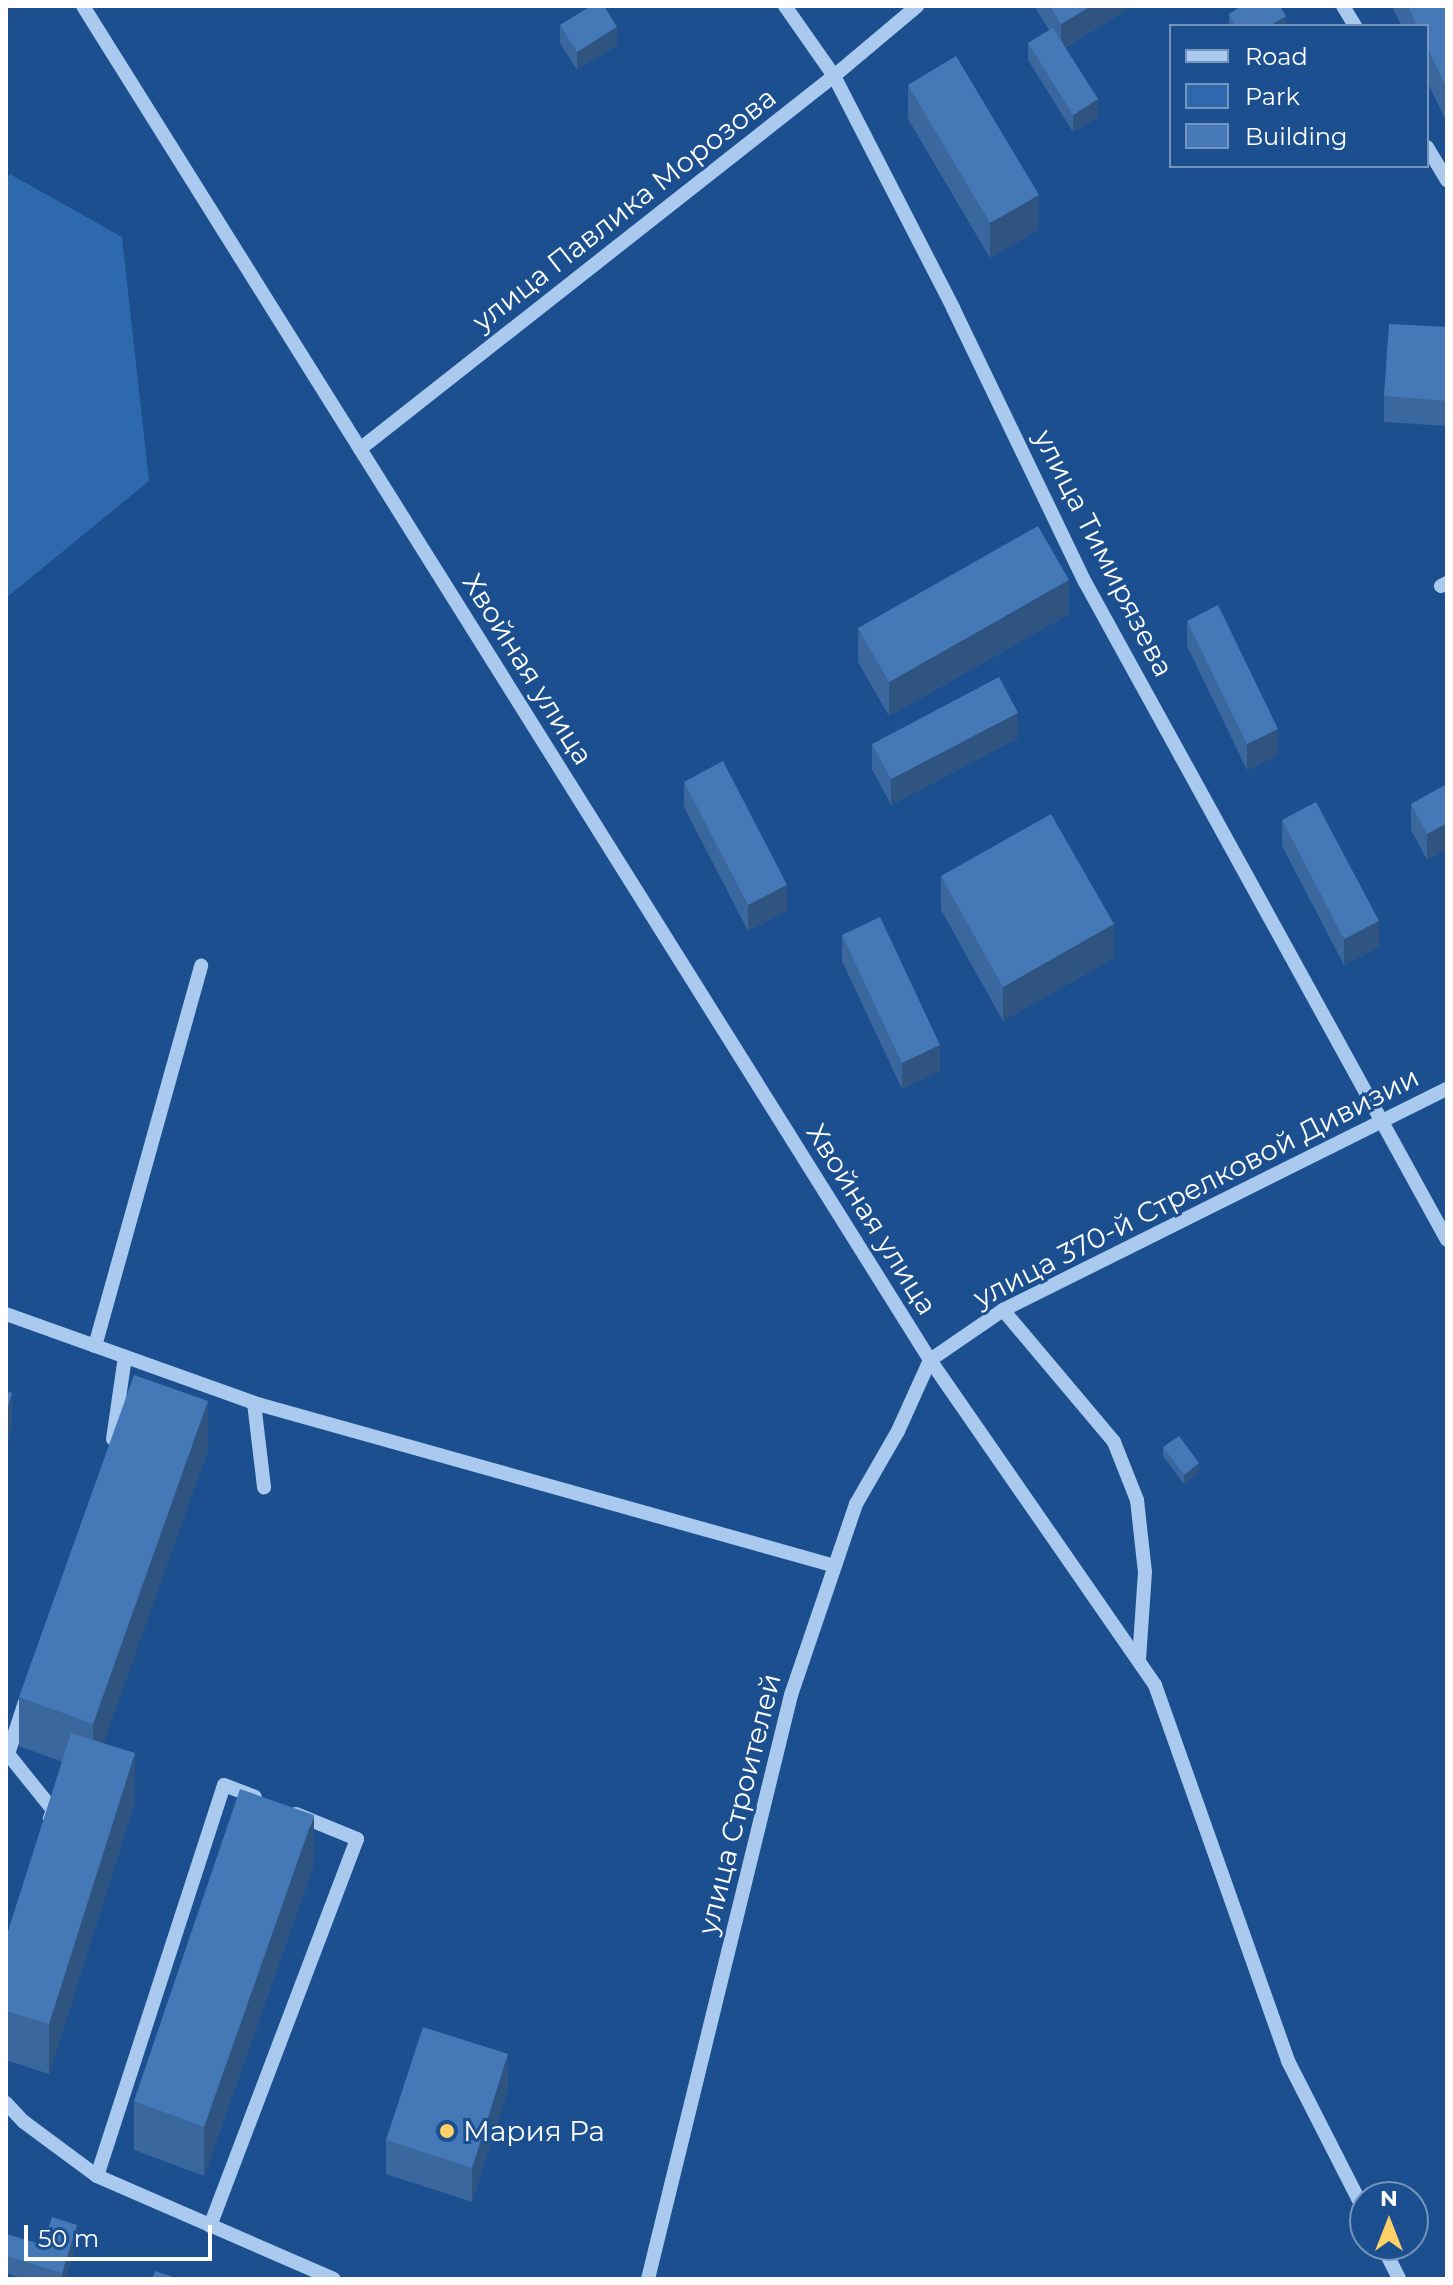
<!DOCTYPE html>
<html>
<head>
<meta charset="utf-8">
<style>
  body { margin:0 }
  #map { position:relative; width:1453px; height:2285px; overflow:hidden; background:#1b4f8f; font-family:Montserrat,sans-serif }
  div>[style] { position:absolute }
  .green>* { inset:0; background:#2e69ad }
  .minor>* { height:14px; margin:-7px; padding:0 7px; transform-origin:7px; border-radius:7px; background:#a9c9ee }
  .wall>* { inset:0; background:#3a679d }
  .shaded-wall>* { inset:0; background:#305480 }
  .building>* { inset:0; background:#4478b7 }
  .dots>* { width:22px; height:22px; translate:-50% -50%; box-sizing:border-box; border:4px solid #1b4f8f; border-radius:50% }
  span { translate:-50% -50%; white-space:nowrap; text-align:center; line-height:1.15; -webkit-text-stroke:6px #1b4f8f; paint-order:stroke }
  .street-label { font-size:28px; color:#fff }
  .poi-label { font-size:28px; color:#fff }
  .left { translate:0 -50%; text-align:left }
  .frame { position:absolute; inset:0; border:8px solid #fff; pointer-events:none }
  .legend { position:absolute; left:1169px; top:24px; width:260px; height:144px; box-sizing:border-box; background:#1b4f8f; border:2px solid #7695bc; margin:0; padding:10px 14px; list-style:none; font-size:24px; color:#fff }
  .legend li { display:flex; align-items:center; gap:16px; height:40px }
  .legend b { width:40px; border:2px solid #7695bc }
  .north { position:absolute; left:1349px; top:2181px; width:80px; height:80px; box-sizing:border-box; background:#1b4f8f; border:2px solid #7695bc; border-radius:50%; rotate:0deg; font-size:22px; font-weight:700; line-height:32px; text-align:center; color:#fff }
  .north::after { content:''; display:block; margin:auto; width:28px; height:36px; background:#ffd166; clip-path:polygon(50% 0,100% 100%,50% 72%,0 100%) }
  .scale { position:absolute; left:24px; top:2225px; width:188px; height:36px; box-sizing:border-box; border:4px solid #fff; border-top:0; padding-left:10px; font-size:24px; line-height:28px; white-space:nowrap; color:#fff; -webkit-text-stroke:6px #1b4f8f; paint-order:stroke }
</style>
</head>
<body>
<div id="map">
  <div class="green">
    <div style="clip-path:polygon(10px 174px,122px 237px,149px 481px,6px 598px,6px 179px)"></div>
  </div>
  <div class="minor">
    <div style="left:83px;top:6px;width:1597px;rotate:57.97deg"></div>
    <div style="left:930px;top:1360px;width:395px;rotate:55.3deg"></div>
    <div style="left:1155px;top:1685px;width:399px;rotate:70.5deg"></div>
    <div style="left:1288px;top:2061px;width:169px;rotate:63deg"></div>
    <div style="left:785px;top:6px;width:85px;rotate:55deg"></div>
    <div style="left:834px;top:76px;width:261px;rotate:62.8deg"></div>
    <div style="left:953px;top:308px;width:304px;rotate:64.3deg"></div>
    <div style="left:1085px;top:582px;width:751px;rotate:61.18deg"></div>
    <div style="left:1343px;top:6px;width:23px;rotate:59deg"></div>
    <div style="left:1427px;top:147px;width:39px;rotate:59deg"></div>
    <div style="left:360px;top:449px;width:603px;rotate:-38.2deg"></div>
    <div style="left:834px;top:76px;width:109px;rotate:-40.1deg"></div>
    <div style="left:1441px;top:586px;width:7px;rotate:-27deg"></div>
    <div style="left:1003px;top:1310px;width:172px;rotate:49.9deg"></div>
    <div style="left:1114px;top:1442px;width:62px;rotate:68.4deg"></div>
    <div style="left:1137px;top:1500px;width:72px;rotate:83.7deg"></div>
    <div style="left:1145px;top:1572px;width:89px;rotate:93.9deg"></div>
    <div style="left:6px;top:1314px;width:263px;rotate:19.7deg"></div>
    <div style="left:254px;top:1403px;width:85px;rotate:83.2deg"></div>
    <div style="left:95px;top:1346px;width:395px;rotate:-74.4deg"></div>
    <div style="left:930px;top:1360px;width:88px;rotate:-34.4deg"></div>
    <div style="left:1003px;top:1310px;width:496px;rotate:-26.5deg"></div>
    <div style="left:254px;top:1403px;width:603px;rotate:15.67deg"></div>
    <div style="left:113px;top:1439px;width:83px;rotate:-81.7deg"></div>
    <div style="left:25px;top:1702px;width:55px;rotate:108.1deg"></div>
    <div style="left:8px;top:1754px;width:72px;rotate:51.2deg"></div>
    <div style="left:53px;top:1810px;width:9px;rotate:111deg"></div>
    <div style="left:6px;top:2103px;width:26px;rotate:47deg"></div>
    <div style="left:24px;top:2122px;width:91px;rotate:36.5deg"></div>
    <div style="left:97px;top:2176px;width:258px;rotate:23.5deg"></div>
    <div style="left:97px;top:2176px;width:411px;rotate:-72deg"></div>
    <div style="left:224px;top:1785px;width:33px;rotate:21deg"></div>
    <div style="left:210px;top:2226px;width:414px;rotate:-69.2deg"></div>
    <div style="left:357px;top:1839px;width:66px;rotate:-157.7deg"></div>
    <div style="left:1382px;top:2245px;width:38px;rotate:63deg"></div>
    <div style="left:648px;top:2279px;width:601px;rotate:-76.24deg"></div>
    <div style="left:791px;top:1695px;width:202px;rotate:-71.2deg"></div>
    <div style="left:856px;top:1504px;width:84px;rotate:-60.1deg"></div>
    <div style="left:898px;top:1431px;width:78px;rotate:-65.7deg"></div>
  </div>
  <div class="wall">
    <div style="clip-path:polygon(1034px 6px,1126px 6px,1126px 10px,1065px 48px,1098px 117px,1073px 132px,1028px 60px,1028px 43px,1049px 30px)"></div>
    <div style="clip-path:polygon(1392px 6px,1447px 6px,1447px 123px,1427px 81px,1427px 26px,1401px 26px)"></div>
    <div style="clip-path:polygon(1229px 14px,1286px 26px,1229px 26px)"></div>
    <div style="clip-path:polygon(560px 25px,617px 45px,577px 70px,560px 43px)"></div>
    <div style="clip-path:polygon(908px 85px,1039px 229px,990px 258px,908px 119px)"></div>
    <div style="clip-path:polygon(1447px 327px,1447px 426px,1384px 422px,1384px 396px)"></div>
    <div style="clip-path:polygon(1069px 614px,889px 716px,858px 662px,858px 628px)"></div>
    <div style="clip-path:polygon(1187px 621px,1278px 755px,1247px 770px,1187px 646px)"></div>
    <div style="clip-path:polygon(1018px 738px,891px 805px,872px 769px,872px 744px)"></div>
    <div style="clip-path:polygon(684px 782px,787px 911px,748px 931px,684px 807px)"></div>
    <div style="clip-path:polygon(1447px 784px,1447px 849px,1427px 860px,1411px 830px,1411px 804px)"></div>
    <div style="clip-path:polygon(1282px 820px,1379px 947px,1344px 965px,1282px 846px)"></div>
    <div style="clip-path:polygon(941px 876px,1114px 958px,1003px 1021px,941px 910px)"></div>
    <div style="clip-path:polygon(842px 935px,940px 1071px,902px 1089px,842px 961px)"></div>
    <div style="clip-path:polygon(1163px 1447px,1199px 1472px,1184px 1484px,1163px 1456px)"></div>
    <div style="clip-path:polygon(208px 1450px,103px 1743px,135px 1802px,49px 2074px,6px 2060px,6px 1938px,62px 1762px,19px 1746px,19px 1697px)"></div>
    <div style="clip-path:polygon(314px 1864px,204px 2176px,134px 2150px,134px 2101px)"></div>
    <div style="clip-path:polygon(508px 2089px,472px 2202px,386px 2174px,386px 2140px)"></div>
    <div style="clip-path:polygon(6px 2234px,43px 2245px,77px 2242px,66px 2279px,24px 2279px,6px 2273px)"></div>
  </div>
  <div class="shaded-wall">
    <div style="clip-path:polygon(1091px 6px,1126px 6px,1126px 10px,1061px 50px,1061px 24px)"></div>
    <div style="clip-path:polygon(1286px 16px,1286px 26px,1270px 26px)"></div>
    <div style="clip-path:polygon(617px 27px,617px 45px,577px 70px,577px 52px)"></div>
    <div style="clip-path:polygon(1098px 99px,1098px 117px,1073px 132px,1073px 115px)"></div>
    <div style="clip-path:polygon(1039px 195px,1039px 229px,990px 258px,990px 223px)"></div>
    <div style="clip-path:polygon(1069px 580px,1069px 614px,889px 716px,889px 682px)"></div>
    <div style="clip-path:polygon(1018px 713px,1018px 738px,891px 805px,891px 779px)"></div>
    <div style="clip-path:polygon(1278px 729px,1278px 755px,1247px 770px,1247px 744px)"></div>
    <div style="clip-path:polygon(1447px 823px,1447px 849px,1427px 860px,1427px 834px)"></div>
    <div style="clip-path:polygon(787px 885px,787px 911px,748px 931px,748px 905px)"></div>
    <div style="clip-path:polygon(1379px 921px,1379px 947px,1344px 965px,1344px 939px)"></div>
    <div style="clip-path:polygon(1114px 924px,1114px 958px,1003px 1021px,1003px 987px)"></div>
    <div style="clip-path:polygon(940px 1045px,940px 1071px,902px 1089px,902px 1063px)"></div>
    <div style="clip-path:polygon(12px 1393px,12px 1427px,6px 1448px,6px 1414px)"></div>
    <div style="clip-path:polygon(208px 1401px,208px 1450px,93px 1773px,93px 1724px)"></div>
    <div style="clip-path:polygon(1199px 1463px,1199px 1472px,1184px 1484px,1184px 1475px)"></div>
    <div style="clip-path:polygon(135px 1753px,135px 1802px,49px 2074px,49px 2024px)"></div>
    <div style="clip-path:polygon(314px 1815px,314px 1864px,204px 2176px,204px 2127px)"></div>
    <div style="clip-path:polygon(508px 2054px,508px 2089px,472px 2202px,472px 2168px)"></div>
    <div style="clip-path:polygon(77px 2225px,77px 2242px,66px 2279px,62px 2279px,62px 2273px)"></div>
  </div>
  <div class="building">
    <div style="clip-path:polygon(591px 6px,604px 6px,617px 27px,577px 52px,560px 25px)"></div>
    <div style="clip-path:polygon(1050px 6px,1091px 6px,1061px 24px)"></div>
    <div style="clip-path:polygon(1241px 6px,1280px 6px,1286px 16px,1270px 26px,1236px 26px,1229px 14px)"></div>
    <div style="clip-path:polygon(1408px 6px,1447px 6px,1447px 89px,1427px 47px,1427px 26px,1417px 26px)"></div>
    <div style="clip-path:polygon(1053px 28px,1098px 99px,1073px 115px,1028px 43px)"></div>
    <div style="clip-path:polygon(956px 56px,1039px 195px,990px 223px,908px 85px)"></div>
    <div style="clip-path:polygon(1389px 324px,1447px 327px,1447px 401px,1384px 396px)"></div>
    <div style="clip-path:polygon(1038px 526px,1069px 580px,889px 682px,858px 628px)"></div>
    <div style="clip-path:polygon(1218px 605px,1278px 729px,1247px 744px,1187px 621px)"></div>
    <div style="clip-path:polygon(999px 677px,1018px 713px,891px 779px,872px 744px)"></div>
    <div style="clip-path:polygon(723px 761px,787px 885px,748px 905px,684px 782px)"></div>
    <div style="clip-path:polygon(1447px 784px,1447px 823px,1427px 834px,1411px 804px)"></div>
    <div style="clip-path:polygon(1316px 802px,1379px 921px,1344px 939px,1282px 820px)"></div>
    <div style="clip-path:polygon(1051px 814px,1114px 924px,1003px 987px,941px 876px)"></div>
    <div style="clip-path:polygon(880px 917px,940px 1045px,902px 1063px,842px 935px)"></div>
    <div style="clip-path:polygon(134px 1375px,208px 1401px,93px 1724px,19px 1697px)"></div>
    <div style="clip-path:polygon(6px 1391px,12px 1393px,6px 1414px)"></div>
    <div style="clip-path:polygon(1179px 1436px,1199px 1463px,1184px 1475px,1163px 1447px)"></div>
    <div style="clip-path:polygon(71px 1733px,135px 1753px,49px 2024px,6px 2011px,6px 1938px)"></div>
    <div style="clip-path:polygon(240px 1789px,314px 1815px,204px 2127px,134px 2101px)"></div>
    <div style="clip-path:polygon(423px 2027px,508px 2054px,472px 2168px,386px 2140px)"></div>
    <div style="clip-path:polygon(52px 2217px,77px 2225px,62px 2273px,6px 2256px,6px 2234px,43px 2245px)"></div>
    <div style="clip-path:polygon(155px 2271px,179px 2279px,152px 2279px)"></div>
  </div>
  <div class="dots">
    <div style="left:447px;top:2131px;background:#ffd166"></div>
  </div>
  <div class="street-label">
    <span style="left:624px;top:209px;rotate:-38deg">улица Павлика Морозова</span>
    <span style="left:1104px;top:553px;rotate:63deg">улица Тимирязева</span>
    <span style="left:528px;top:669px;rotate:58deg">Хвойная улица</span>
    <span style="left:1196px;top:1187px;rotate:-27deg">улица 370-й Стрелковой Дивизии</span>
    <span style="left:872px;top:1219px;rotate:58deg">Хвойная улица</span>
    <span style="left:739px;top:1804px;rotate:-76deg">улица Строителей</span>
  </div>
  <div class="poi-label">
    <span class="left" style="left:463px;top:2131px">Мария Ра</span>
  </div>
  <div class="frame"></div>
  <ul class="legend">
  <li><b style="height:10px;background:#a9c9ee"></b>Road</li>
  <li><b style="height:22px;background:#2e69ad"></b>Park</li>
  <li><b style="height:22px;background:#4478b7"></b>Building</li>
  </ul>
  <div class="north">N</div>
  <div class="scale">50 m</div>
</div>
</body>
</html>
